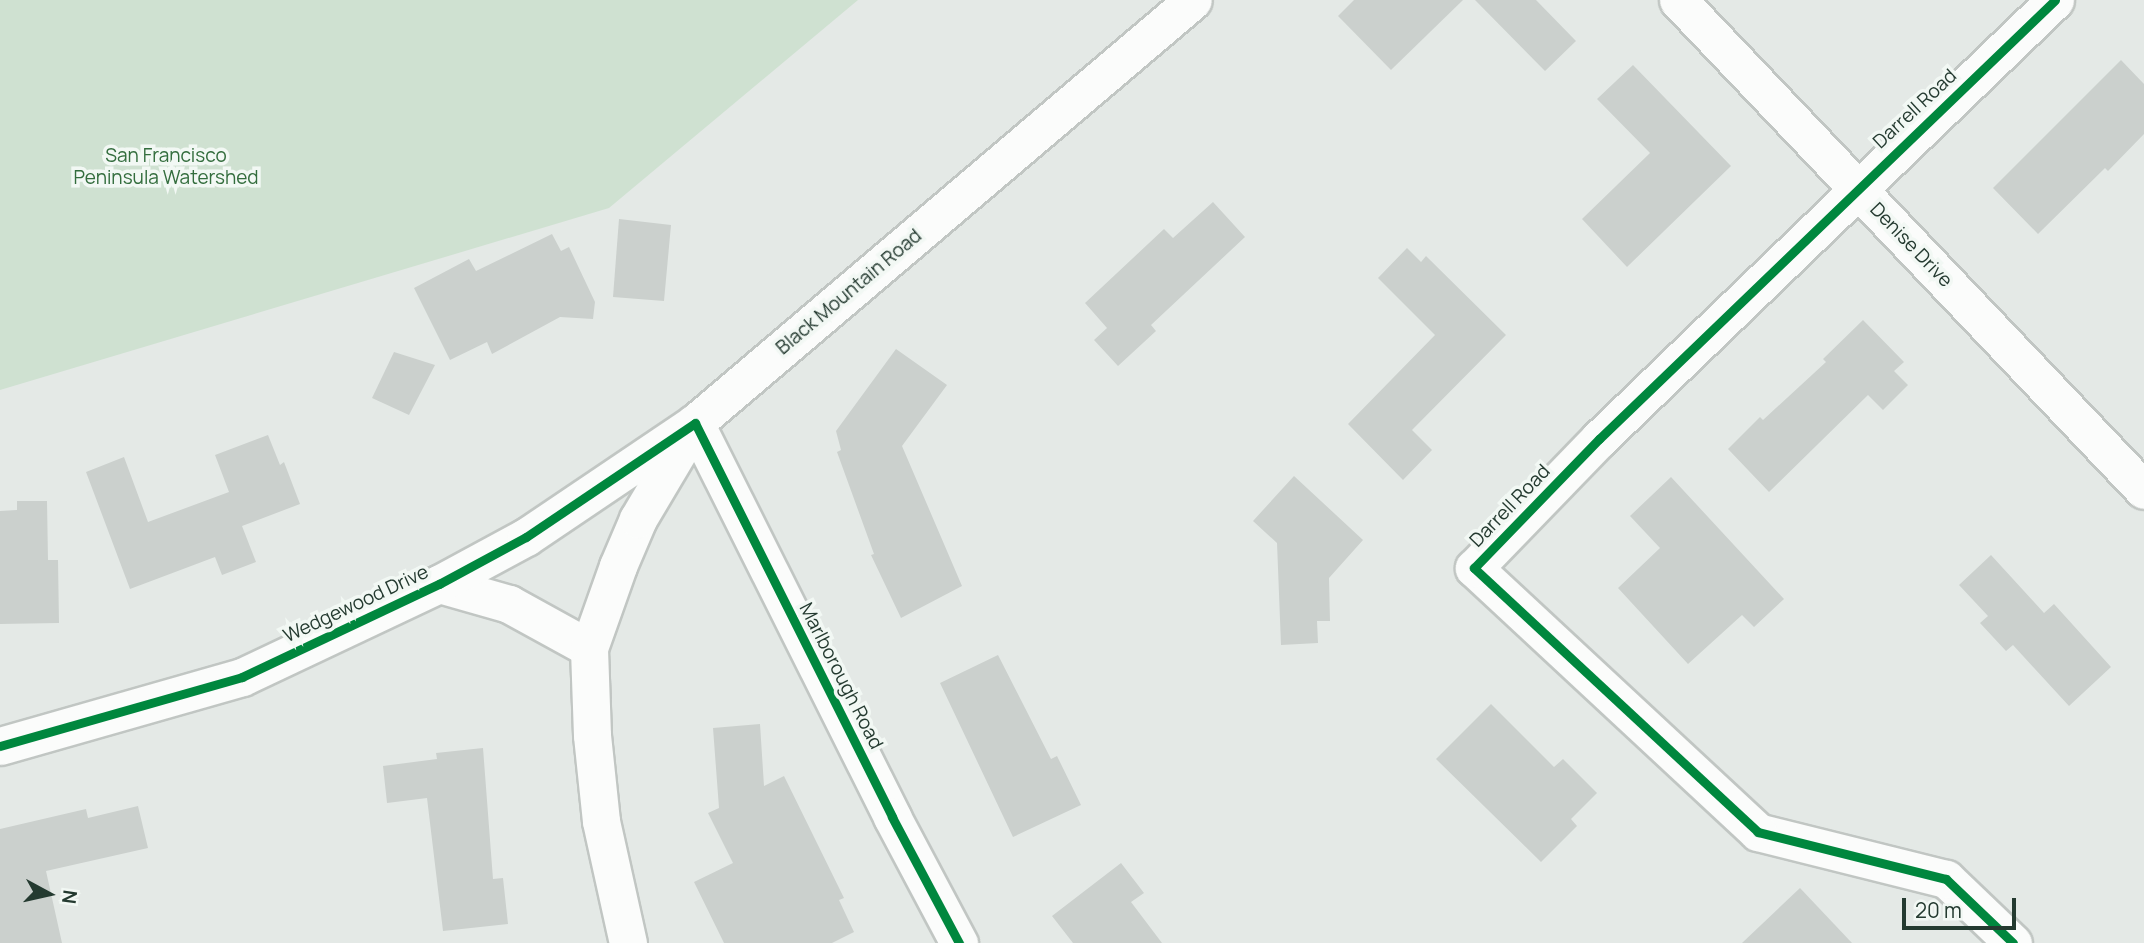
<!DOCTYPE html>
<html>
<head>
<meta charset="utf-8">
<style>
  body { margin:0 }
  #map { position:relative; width:2144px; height:943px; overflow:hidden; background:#e4e9e6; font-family:Manrope,sans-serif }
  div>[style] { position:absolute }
  .green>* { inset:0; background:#cfe1d1 }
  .building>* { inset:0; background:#cbd0cd }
  .roads { filter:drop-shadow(2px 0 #c1c6c3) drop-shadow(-2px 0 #c1c6c3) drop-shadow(0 2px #c1c6c3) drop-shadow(0 -2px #c1c6c3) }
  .minor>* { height:37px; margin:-18.5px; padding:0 18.5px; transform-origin:18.5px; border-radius:18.5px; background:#fbfcfb }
  .cycleway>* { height:9px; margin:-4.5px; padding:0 4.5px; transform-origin:4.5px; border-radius:4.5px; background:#00873e }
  span { translate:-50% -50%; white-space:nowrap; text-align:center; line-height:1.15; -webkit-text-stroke:7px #f2f8f4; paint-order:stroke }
  .street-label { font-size:19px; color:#243a30 }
  .park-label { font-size:19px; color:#336d3d }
  .north { position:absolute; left:14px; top:859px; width:70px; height:70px; -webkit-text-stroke:5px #f2f8f4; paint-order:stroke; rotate:98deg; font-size:19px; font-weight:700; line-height:28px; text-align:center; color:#243a30 }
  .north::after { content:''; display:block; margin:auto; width:24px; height:32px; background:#243a30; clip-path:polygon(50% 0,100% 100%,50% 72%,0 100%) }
  .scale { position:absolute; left:1902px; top:898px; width:114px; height:32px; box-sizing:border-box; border:4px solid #243a30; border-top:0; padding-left:9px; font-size:21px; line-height:24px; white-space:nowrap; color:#243a30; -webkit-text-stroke:5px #f2f8f4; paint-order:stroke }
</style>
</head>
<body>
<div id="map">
  <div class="green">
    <div style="clip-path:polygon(0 0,858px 0,609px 208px,0 390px)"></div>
  </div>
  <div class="building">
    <div style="clip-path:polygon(1354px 0,1463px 0,1391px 70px,1338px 16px)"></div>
    <div style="clip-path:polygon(1475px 0,1536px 0,1576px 41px,1545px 71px)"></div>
    <div style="clip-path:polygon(2121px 60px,2144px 84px,2144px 134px,2108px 171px,2105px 168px,2038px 234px,1993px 188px)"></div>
    <div style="clip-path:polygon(1633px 65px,1731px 166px,1627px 267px,1582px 219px,1650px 153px,1597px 99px)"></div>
    <div style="clip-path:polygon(1213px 202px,1245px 237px,1151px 325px,1156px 331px,1118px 366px,1094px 340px,1107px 328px,1085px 303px,1164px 229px,1173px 238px)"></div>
    <div style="clip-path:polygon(619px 219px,671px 225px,664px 301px,613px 297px)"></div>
    <div style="clip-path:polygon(552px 234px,561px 251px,569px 247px,595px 302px,593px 319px,560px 317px,492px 354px,487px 342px,450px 360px,414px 288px,469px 259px,476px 271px)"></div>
    <div style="clip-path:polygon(1407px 248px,1421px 262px,1426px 256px,1506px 335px,1412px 430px,1432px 450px,1403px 480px,1348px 424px,1435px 335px,1378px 278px)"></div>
    <div style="clip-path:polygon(1863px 320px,1904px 362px,1894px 371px,1908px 385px,1883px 410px,1868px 395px,1769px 492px,1728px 449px,1760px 417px,1763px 420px,1826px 362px,1823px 359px)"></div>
    <div style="clip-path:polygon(896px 349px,947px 385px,902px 446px,962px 586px,901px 618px,871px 555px,874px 554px,837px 452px,841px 450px,836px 431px)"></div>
    <div style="clip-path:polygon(394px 352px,435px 365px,409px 415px,372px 398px)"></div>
    <div style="clip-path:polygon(268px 435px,280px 465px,284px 462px,300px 504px,242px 526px,256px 562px,222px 575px,215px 557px,130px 589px,86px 472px,124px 457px,148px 522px,229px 492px,215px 455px)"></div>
    <div style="clip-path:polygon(1294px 476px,1363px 540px,1329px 578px,1330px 621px,1317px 621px,1318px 643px,1281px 645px,1277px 543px,1253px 521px)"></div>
    <div style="clip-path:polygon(1671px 477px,1784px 599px,1754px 627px,1742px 615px,1688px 664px,1618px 588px,1660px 548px,1630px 516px)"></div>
    <div style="clip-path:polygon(17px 501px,47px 501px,48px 560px,58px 560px,59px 623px,0 624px,0 511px,17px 510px)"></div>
    <div style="clip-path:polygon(1991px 555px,2044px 613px,2054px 604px,2111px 667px,2069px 706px,2013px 645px,2006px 651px,1980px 623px,1988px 616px,1959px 585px)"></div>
    <div style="clip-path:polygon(998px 655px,1051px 759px,1057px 756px,1081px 805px,1013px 837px,940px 683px)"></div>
    <div style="clip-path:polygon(1491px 704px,1554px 767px,1563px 759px,1597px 793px,1571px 819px,1577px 826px,1541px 862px,1436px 759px)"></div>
    <div style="clip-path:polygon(760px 724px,764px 786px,784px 776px,844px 898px,839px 900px,854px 932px,832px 943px,724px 943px,694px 882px,733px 863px,708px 813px,719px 808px,713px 728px)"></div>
    <div style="clip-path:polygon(483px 748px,493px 879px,503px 878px,508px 924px,443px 931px,427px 798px,387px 803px,383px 766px,437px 759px,436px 753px)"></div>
    <div style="clip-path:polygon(138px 806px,148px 848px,46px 871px,62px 943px,0 943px,0 829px,86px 809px,88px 818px)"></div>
    <div style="clip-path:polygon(1121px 863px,1144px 893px,1131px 902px,1162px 943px,1073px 943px,1052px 916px)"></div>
    <div style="clip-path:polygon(1800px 888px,1852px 943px,1742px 943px)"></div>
  </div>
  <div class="roads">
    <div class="minor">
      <div style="left:1678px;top:0;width:676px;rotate:46.44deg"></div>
      <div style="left:439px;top:584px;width:73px;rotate:15.9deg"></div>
      <div style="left:509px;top:604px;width:91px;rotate:28.8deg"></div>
      <div style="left:0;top:746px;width:252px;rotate:-15.9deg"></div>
      <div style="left:242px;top:677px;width:218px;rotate:-25.3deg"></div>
      <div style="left:439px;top:584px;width:99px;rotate:-28.4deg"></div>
      <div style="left:526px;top:537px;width:204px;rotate:-34deg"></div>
      <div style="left:695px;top:423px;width:441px;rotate:63.4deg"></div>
      <div style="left:892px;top:817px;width:143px;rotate:62deg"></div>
      <div style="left:628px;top:943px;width:125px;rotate:-102.5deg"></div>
      <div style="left:601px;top:821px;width:86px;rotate:-96deg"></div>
      <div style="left:592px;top:735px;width:87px;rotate:-92deg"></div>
      <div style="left:589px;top:648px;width:87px;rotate:-70.5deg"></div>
      <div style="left:618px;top:566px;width:51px;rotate:-66.9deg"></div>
      <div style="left:638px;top:519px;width:112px;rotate:-59.3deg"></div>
      <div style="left:695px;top:423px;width:653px;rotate:-40.34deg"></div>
      <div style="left:2013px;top:943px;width:93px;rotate:-136.3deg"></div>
      <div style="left:1946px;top:879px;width:194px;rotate:-166deg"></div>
      <div style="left:1758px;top:832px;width:388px;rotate:-137.1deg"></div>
      <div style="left:1474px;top:568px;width:180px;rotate:-45.9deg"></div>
      <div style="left:1599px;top:439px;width:633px;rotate:-43.91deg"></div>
    </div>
  </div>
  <div class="cycleway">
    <div style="left:0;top:746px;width:252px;rotate:-15.9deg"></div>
    <div style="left:242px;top:677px;width:218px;rotate:-25.3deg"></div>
    <div style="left:439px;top:584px;width:99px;rotate:-28.4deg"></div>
    <div style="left:526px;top:537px;width:204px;rotate:-34deg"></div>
    <div style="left:695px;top:423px;width:441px;rotate:63.4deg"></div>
    <div style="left:892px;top:817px;width:143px;rotate:62deg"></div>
    <div style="left:2013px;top:943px;width:93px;rotate:-136.3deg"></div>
    <div style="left:1946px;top:879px;width:194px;rotate:-166deg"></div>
    <div style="left:1758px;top:832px;width:388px;rotate:-137.1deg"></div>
    <div style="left:1474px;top:568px;width:180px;rotate:-45.9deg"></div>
    <div style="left:1599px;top:439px;width:633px;rotate:-43.91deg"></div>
  </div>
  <div class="street-label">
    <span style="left:1915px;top:109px;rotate:-43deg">Darrell Road</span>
    <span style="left:1911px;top:245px;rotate:46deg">Denise Drive</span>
    <span style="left:849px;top:292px;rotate:-40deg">Black Mountain Road</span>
    <span style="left:1510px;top:506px;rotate:-46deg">Darrell Road</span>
    <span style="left:356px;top:604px;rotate:-25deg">Wedgewood Drive</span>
    <span style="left:841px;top:676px;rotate:63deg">Marlborough Road</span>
  </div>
  <div class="park-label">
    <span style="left:166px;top:167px">San Francisco<br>Peninsula Watershed</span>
  </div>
  <div class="north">N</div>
  <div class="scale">20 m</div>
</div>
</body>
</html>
